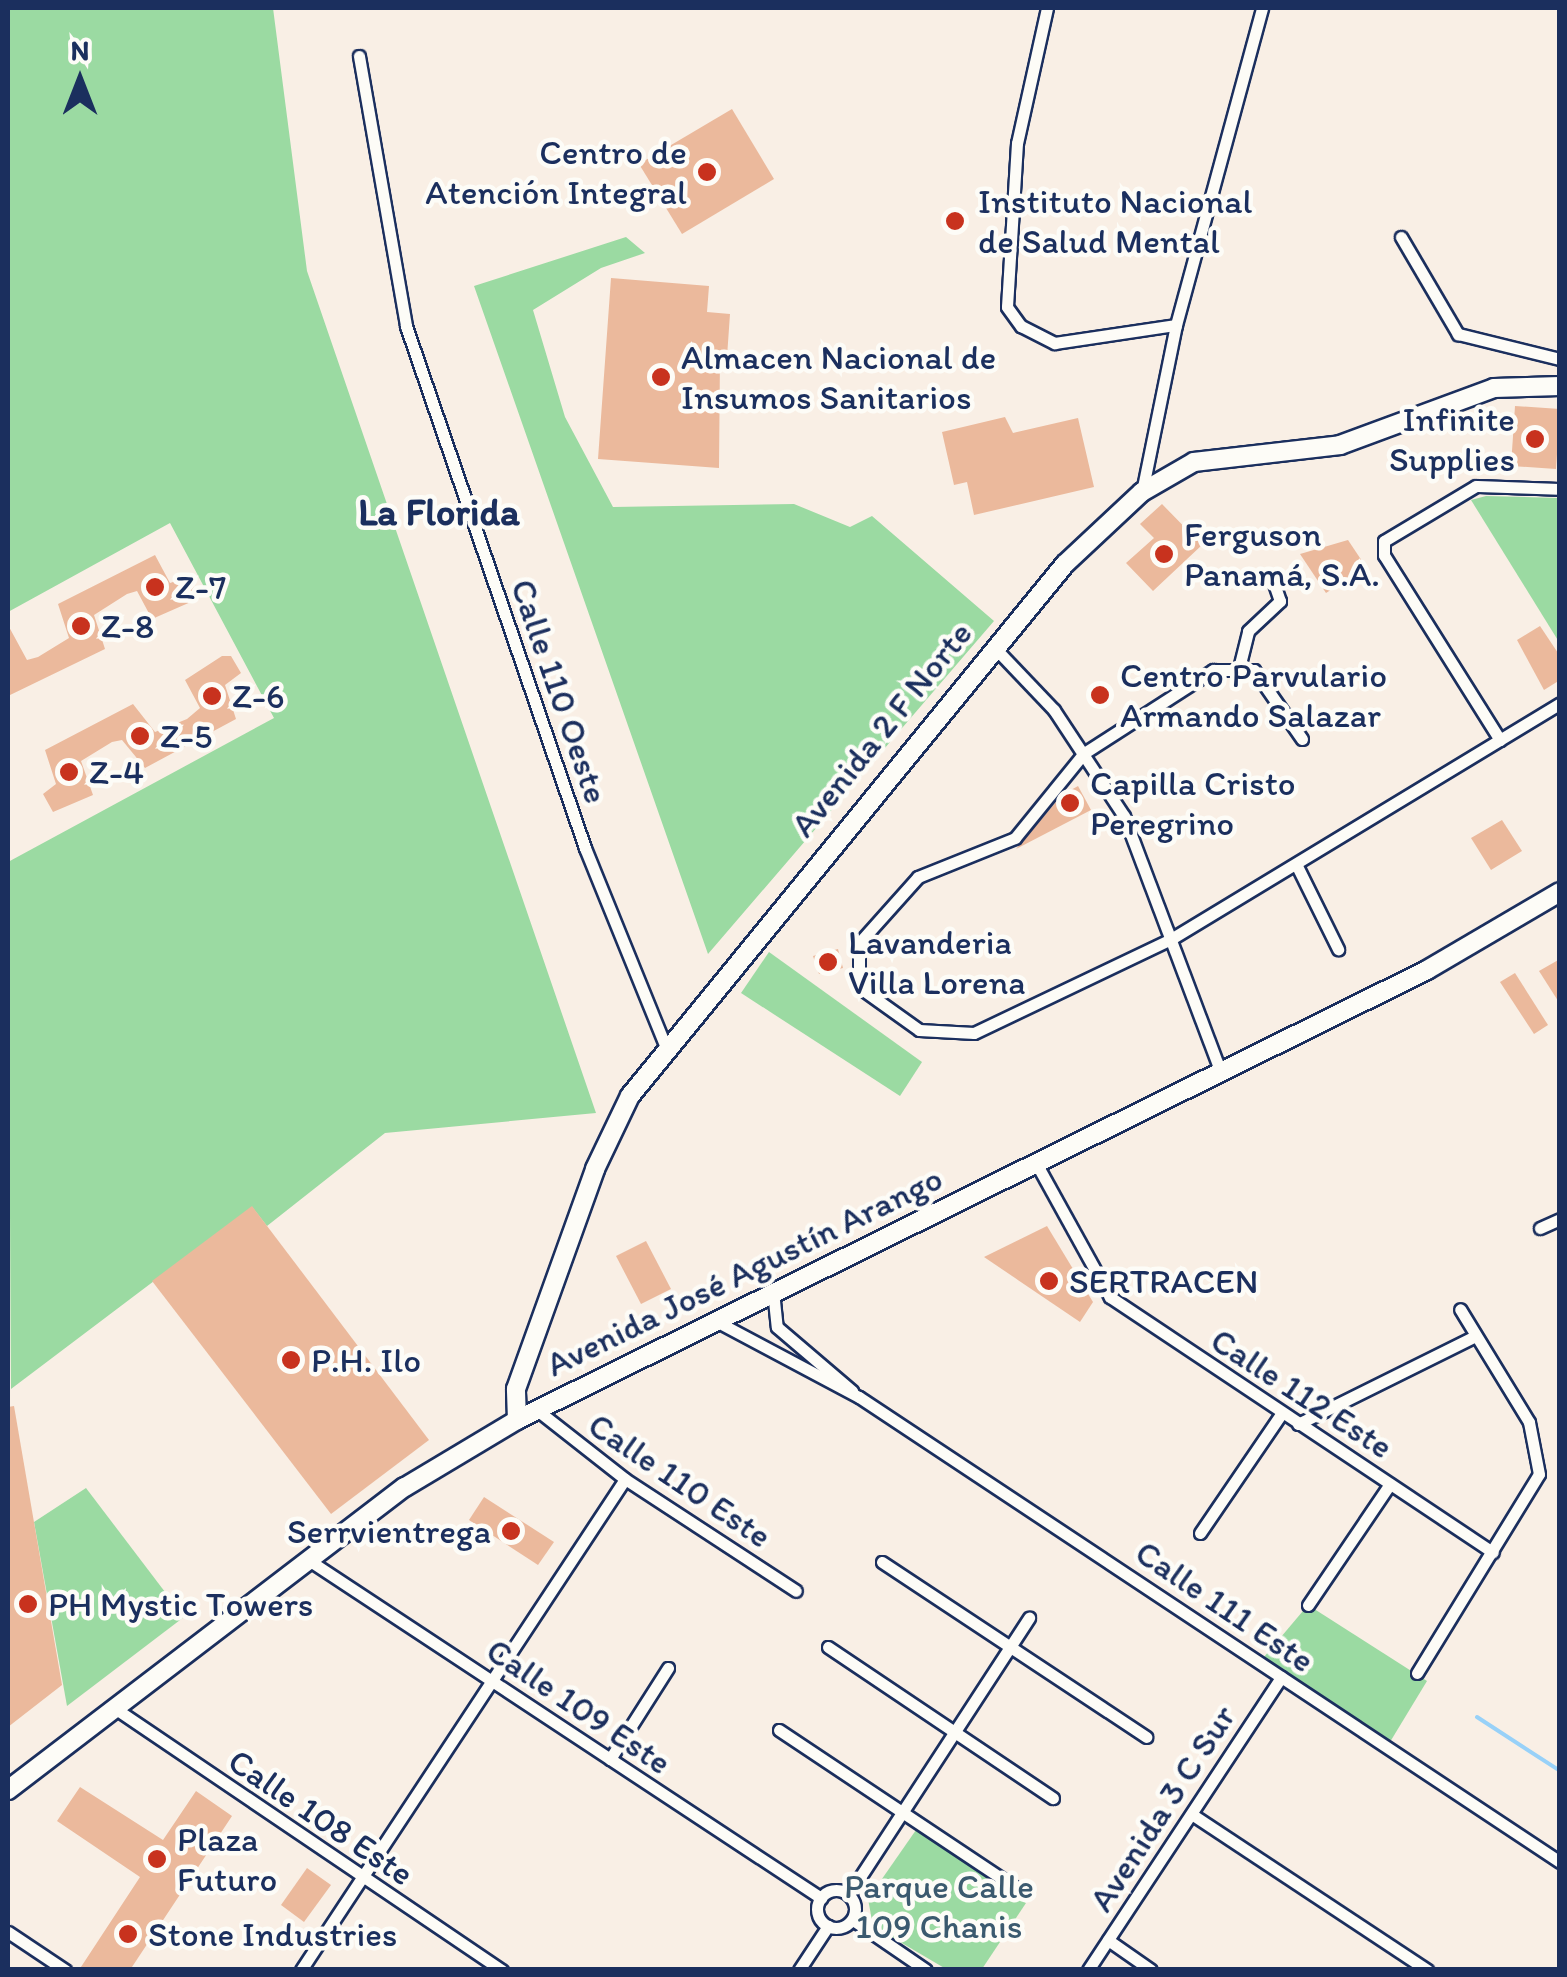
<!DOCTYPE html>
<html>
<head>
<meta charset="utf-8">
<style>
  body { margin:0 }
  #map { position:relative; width:1567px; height:1977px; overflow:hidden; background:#f9efe5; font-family:Itim,sans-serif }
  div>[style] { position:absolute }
  .green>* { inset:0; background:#9bdaa2 }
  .stream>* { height:4px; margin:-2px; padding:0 2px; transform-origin:2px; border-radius:2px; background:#98d1f8 }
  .building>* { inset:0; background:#ebb99c }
  .roads { filter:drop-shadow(2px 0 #1b2f5e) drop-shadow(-2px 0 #1b2f5e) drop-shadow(0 2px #1b2f5e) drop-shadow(0 -2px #1b2f5e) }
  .street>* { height:11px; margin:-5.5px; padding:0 5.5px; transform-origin:5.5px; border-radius:5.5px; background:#fdfcf7 }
  .street>.ring { margin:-5.5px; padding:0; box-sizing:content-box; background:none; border:11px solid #fdfcf7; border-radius:50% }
  .secondary>* { height:18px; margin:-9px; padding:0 9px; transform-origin:9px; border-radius:9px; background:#fdfcf7 }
  .dots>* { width:28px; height:28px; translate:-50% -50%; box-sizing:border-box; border:5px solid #fdfcf7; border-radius:50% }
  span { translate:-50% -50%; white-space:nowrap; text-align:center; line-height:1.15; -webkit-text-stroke:9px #fdfcf7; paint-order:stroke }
  .poi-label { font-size:35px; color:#1b2f5e }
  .right { translate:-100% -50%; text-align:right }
  .left { translate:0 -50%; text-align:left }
  .street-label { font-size:35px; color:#1b2f5e }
  .park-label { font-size:35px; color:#3b5a6f }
  .neighbourhood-label { font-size:38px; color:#1b2f5e; font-weight:700 }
  .frame { position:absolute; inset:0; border:10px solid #1b2f5e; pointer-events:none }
  .north { position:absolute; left:30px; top:30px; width:100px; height:100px; -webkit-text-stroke:8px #fdfcf7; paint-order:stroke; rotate:0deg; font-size:28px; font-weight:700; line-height:40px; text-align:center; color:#1b2f5e }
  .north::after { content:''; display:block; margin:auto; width:35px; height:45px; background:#1b2f5e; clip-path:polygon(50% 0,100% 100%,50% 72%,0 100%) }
</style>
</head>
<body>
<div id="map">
  <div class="green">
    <div style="clip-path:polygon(8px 8px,273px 8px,307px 271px,596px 1113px,385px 1133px,267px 1226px,252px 1207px,11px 1389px,8px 862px,274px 718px,170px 523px,8px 612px)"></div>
    <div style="clip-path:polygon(626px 237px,645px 253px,601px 268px,533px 310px,565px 417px,613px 507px,794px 504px,850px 527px,872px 516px,994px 621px,708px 954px,474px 286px)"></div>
    <div style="clip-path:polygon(1486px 496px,1559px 498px,1559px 642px,1471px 500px)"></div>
    <div style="clip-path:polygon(769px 952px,922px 1062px,900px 1096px,741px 993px)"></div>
    <div style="clip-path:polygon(86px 1488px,184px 1617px,67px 1706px,34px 1522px)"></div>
    <div style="clip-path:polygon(1308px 1605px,1427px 1681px,1390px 1742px,1264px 1657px)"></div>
    <div style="clip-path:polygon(916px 1830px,1026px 1903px,982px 1969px,946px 1969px,873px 1926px,868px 1899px)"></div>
  </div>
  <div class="stream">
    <div style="left:1477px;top:1717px;width:99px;rotate:33deg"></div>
  </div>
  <div class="building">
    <div style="clip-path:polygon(732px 109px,774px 179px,682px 234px,639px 164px)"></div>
    <div style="clip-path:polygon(611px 278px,709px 286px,707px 312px,730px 314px,727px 357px,720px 357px,719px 468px,598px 459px)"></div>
    <div style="clip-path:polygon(1515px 406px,1560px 409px,1556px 469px,1511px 466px)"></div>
    <div style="clip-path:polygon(1005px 417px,1013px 433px,1078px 418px,1094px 487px,974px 515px,967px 482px,954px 485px,942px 432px)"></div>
    <div style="clip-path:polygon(1162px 504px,1202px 545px,1153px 591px,1126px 563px,1154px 538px,1140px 524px)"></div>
    <div style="clip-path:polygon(1348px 540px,1366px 567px,1326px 593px,1300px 554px)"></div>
    <div style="clip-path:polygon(155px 555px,170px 583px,188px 577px,198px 594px,193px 601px,152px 619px,137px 591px,127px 594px,94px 615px,105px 649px,8px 696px,8px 625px,27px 660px,38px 657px,69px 638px,58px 604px)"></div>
    <div style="clip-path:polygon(1540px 626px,1560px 656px,1560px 680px,1544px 690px,1517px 640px)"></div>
    <div style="clip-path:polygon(222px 656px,231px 656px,241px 673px,225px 685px,236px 719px,145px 768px,122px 740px,112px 742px,81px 761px,93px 795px,53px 812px,43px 794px,56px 784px,45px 750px,133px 704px,155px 732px,187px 719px,200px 708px,185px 680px)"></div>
    <div style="clip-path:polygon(1078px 786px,1091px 810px,1016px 849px,1062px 795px)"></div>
    <div style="clip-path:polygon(1502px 820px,1522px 851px,1491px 870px,1471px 838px)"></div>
    <div style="clip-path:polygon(838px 949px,843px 968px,819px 974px,813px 956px)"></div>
    <div style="clip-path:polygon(1560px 959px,1560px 1004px,1539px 971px)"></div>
    <div style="clip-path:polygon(1515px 973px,1548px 1025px,1534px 1034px,1500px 982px)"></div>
    <div style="clip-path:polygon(252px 1206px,429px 1440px,331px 1514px,152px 1281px)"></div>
    <div style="clip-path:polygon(1047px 1226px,1093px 1302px,1080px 1322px,984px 1257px)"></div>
    <div style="clip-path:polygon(646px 1241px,671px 1289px,641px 1304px,616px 1256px)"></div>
    <div style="clip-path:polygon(14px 1406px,62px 1685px,8px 1727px,8px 1407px)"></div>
    <div style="clip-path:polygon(484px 1497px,554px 1542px,538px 1565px,469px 1520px)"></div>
    <div style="clip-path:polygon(80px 1787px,163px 1840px,196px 1791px,232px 1816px,130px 1970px,79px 1970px,140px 1877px,57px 1821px)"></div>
    <div style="clip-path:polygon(307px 1868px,331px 1885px,304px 1922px,281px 1905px)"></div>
  </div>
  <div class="roads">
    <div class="street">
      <div style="left:1047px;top:8px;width:138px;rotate:102.5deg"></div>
      <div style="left:1017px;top:143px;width:164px;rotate:93.5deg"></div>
      <div style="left:1007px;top:307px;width:24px;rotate:54deg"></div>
      <div style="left:1021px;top:326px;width:38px;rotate:27deg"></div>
      <div style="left:1055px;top:343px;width:122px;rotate:-8.5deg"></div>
      <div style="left:359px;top:56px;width:274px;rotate:80.1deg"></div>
      <div style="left:406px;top:326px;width:552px;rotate:71.07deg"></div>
      <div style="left:585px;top:848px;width:213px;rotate:67.9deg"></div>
      <div style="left:1401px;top:237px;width:113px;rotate:59.6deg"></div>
      <div style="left:1458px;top:334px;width:105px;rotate:13.8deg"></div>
      <div style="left:1142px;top:492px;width:170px;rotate:-78.5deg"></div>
      <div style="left:1176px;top:325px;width:328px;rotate:-74.8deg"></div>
      <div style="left:994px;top:647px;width:87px;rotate:46.4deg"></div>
      <div style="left:1054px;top:710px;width:127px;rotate:56.6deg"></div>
      <div style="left:1124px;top:816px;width:272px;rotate:69.3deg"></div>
      <div style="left:1240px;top:664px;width:34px;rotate:-76deg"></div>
      <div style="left:1248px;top:631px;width:44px;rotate:-43.2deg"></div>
      <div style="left:1280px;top:601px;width:21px;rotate:-109deg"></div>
      <div style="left:1302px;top:739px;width:84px;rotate:-124.8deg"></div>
      <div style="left:1254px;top:670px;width:41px;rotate:180deg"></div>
      <div style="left:1213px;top:670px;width:153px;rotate:147.2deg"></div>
      <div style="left:1084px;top:753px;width:109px;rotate:129.1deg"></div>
      <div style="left:1015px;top:838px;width:105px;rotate:158.1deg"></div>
      <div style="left:918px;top:877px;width:89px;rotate:131.8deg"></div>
      <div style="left:859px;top:943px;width:44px;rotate:90deg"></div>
      <div style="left:859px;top:987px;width:74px;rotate:35.6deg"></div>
      <div style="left:919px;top:1030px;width:55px;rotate:3.1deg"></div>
      <div style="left:974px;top:1033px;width:218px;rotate:-25.5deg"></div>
      <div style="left:1171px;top:939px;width:455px;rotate:-31.2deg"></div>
      <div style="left:1500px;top:740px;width:218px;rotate:-122.1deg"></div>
      <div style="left:1384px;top:555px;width:14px;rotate:-90deg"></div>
      <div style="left:1384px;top:541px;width:107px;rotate:-30.9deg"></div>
      <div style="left:1476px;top:486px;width:84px;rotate:2deg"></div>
      <div style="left:1297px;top:866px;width:93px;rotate:63.7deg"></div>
      <div style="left:1036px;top:1163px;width:153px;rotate:61.1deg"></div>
      <div style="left:1110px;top:1297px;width:460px;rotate:33.7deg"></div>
      <div style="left:1540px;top:1228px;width:22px;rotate:-24deg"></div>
      <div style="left:773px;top:1291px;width:36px;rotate:84deg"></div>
      <div style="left:777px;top:1327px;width:99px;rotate:40.5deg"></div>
      <div style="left:714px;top:1320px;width:164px;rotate:28deg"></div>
      <div style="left:859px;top:1397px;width:841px;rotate:33.56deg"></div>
      <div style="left:537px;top:1410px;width:112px;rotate:38.1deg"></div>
      <div style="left:625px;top:1479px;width:204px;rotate:33.2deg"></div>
      <div style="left:1298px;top:1424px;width:198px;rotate:-26.4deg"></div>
      <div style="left:1200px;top:1533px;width:145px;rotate:-55.7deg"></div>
      <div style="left:307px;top:1559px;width:616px;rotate:33.41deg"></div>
      <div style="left:882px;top:1562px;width:317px;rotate:33.5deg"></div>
      <div style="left:1308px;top:1605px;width:146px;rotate:-55.9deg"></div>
      <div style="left:828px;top:1647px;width:271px;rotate:33.9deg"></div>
      <div style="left:1417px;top:1673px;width:233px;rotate:-58.5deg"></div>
      <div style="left:1539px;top:1474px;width:53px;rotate:-100.9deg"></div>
      <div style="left:1529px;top:1422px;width:132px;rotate:-121.4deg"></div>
      <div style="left:113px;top:1707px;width:470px;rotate:34.1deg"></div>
      <div style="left:779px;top:1730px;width:288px;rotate:33.7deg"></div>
      <div style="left:610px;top:1759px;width:108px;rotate:-57.5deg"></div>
      <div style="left:1193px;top:1815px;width:281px;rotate:33.5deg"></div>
      <div class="ring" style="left:817px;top:1890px;width:27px;height:27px"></div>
      <div style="left:849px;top:1894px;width:330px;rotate:-56.9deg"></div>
      <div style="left:853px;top:1920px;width:88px;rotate:34.4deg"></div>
      <div style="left:8px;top:1932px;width:69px;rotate:33.7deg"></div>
      <div style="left:1108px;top:1940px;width:52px;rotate:34.9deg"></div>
      <div style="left:301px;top:1970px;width:588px;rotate:-56.58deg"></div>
      <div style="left:799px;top:1970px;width:53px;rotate:-56.6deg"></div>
      <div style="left:1088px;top:1970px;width:351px;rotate:-56.6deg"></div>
    </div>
    <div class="secondary">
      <div style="left:517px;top:1420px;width:31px;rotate:-92deg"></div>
      <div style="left:516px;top:1389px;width:234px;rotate:-70.2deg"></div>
      <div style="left:595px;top:1169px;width:81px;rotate:-64.4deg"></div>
      <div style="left:630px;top:1096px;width:687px;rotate:-50.73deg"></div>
      <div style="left:1065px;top:564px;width:105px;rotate:-43.1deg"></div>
      <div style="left:1142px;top:492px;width:60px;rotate:-30deg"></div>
      <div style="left:1194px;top:462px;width:147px;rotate:-6.6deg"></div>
      <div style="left:1340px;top:445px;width:164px;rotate:-20.3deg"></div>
      <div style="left:1494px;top:388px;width:66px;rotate:-1.7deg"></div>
      <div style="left:8px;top:1790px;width:499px;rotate:-37.4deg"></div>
      <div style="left:405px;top:1487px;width:131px;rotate:-30.9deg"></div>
      <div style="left:517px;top:1420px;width:1015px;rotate:-26.31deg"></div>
      <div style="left:1427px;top:970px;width:154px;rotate:-30.4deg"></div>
    </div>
  </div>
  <div class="dots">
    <div style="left:707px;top:172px;background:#c8321e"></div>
    <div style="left:955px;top:221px;background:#c8321e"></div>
    <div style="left:661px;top:377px;background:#c8321e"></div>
    <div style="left:1535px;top:439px;background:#c8321e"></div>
    <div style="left:1164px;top:554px;background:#c8321e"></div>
    <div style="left:155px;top:587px;background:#c8321e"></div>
    <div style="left:81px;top:626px;background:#c8321e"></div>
    <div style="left:1100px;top:695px;background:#c8321e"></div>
    <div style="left:212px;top:696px;background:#c8321e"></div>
    <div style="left:140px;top:736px;background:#c8321e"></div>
    <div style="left:69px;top:772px;background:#c8321e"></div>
    <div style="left:1070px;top:803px;background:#c8321e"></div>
    <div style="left:828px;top:962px;background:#c8321e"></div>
    <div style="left:1049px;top:1281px;background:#c8321e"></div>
    <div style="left:291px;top:1360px;background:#c8321e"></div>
    <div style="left:511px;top:1531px;background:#c8321e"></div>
    <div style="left:28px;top:1604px;background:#c8321e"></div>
    <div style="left:157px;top:1859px;background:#c8321e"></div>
    <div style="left:128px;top:1934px;background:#c8321e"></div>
  </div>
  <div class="poi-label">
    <span class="right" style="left:687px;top:172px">Centro de<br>Atención Integral</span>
    <span class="left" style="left:978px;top:221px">Instituto Nacional<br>de Salud Mental</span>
    <span class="left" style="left:681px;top:377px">Almacen Nacional de<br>Insumos Sanitarios</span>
    <span class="right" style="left:1515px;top:439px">Infinite<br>Supplies</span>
    <span class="left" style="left:1184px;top:554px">Ferguson<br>Panamá, S.A.</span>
    <span class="left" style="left:175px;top:587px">Z-7</span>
    <span class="left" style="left:101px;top:626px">Z-8</span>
    <span class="left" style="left:1120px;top:695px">Centro Parvulario<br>Armando Salazar</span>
    <span class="left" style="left:232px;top:696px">Z-6</span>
    <span class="left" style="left:160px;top:736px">Z-5</span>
    <span class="left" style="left:89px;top:772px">Z-4</span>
    <span class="left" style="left:1090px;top:803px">Capilla Cristo<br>Peregrino</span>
    <span class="left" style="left:848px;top:962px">Lavanderia<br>Villa Lorena</span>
    <span class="left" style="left:1069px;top:1281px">SERTRACEN</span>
    <span class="left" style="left:311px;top:1360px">P.H. Ilo</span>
    <span class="right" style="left:491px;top:1531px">Serrvientrega</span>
    <span class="left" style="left:48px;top:1604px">PH Mystic Towers</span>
    <span class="left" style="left:177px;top:1859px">Plaza<br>Futuro</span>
    <span class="left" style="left:148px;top:1934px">Stone Industries</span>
  </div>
  <div class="street-label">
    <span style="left:560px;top:691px;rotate:71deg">Calle 110 Oeste</span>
    <span style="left:881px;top:729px;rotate:-51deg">Avenida 2 F Norte</span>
    <span style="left:744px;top:1271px;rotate:-26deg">Avenida José Agustín Arango</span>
    <span style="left:1302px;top:1393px;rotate:33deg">Calle 112 Este</span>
    <span style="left:680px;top:1480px;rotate:34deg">Calle 110 Este</span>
    <span style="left:1225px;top:1606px;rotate:34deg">Calle 111 Este</span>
    <span style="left:579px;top:1706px;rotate:34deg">Calle 109 Este</span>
    <span style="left:1162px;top:1808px;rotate:-57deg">Avenida 3 C Sur</span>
    <span style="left:321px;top:1817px;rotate:34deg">Calle 108 Este</span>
  </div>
  <div class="park-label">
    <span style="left:939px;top:1906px">Parque Calle<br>109 Chanis</span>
  </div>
  <div class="neighbourhood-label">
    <span style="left:439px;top:513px">La Florida</span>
  </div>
  <div class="frame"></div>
  <div class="north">N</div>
</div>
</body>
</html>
